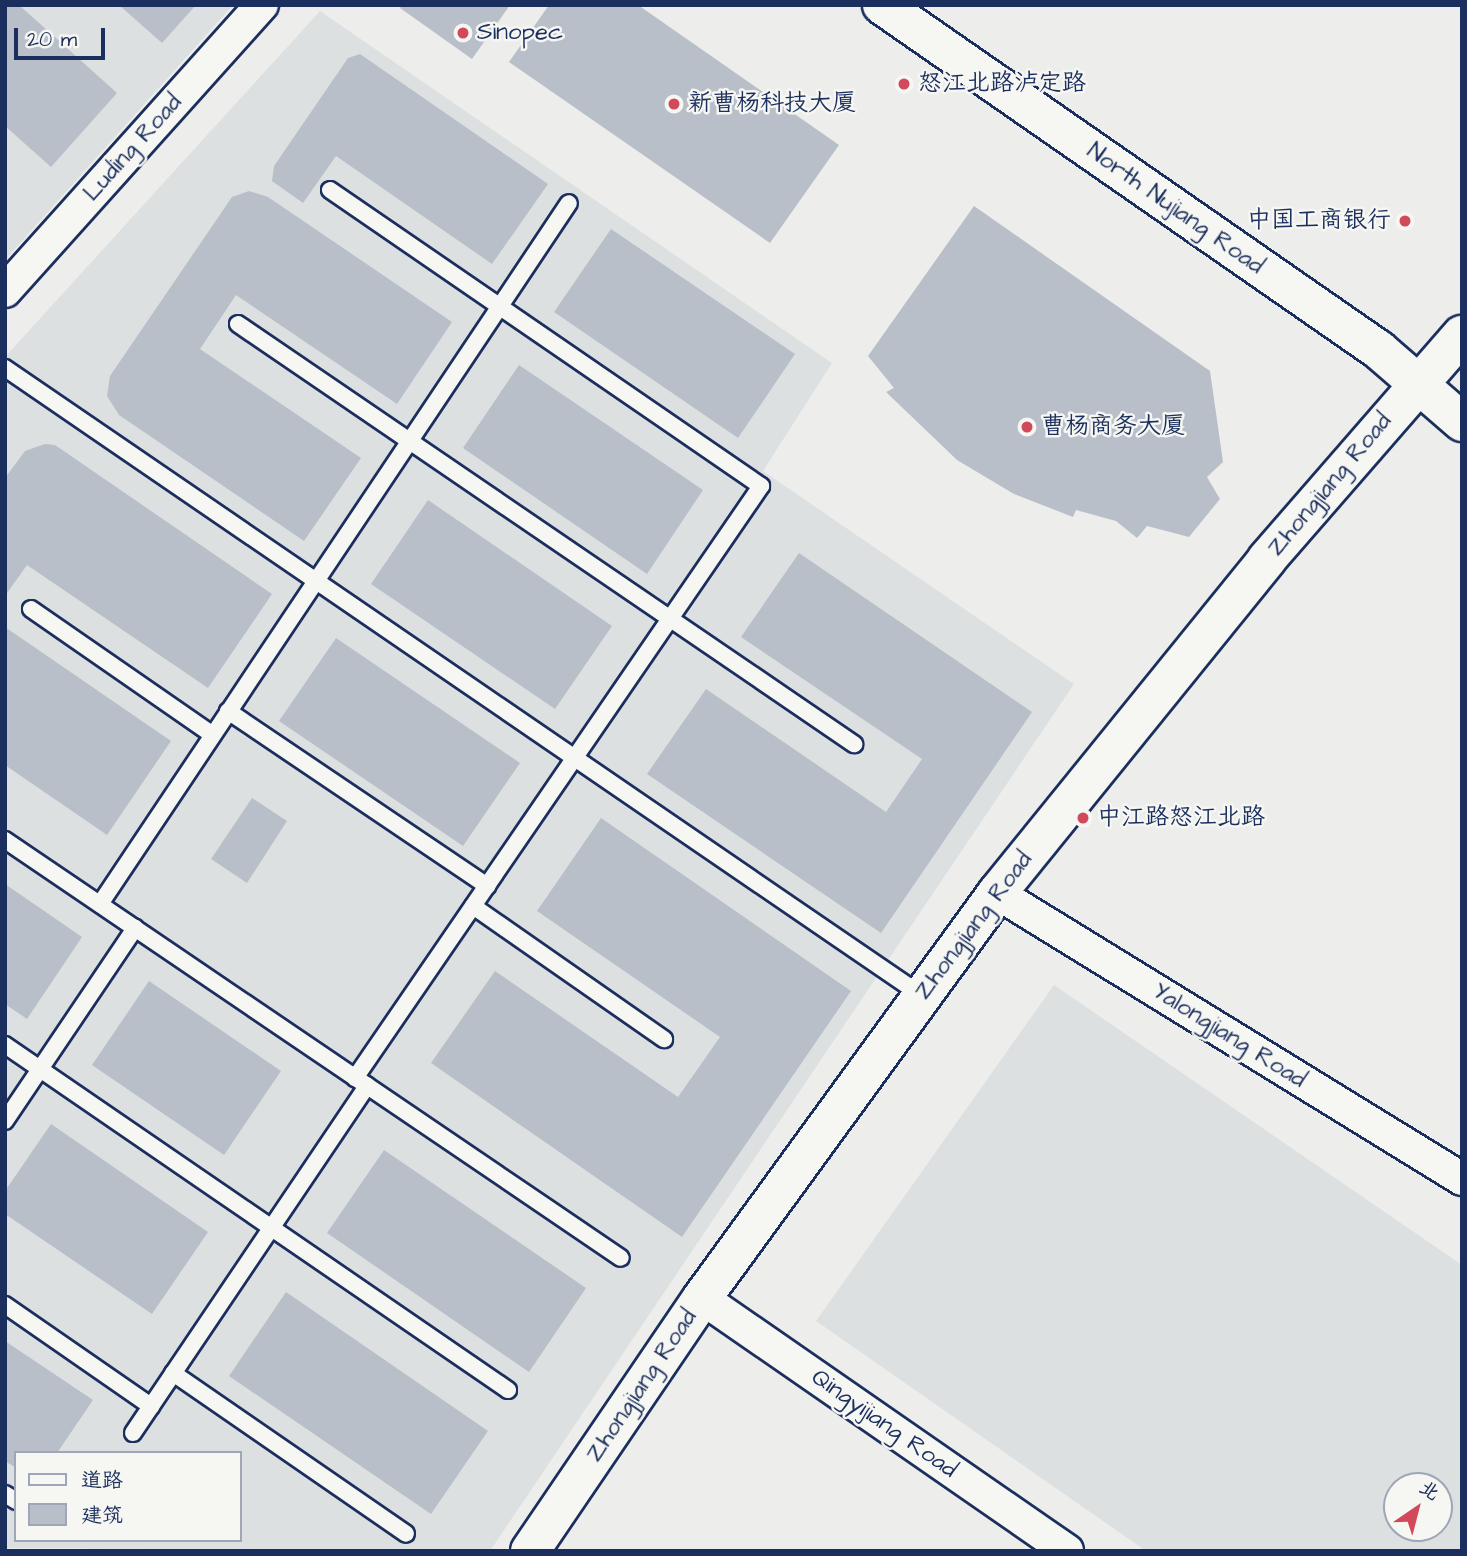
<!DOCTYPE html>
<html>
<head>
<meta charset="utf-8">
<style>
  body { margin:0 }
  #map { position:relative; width:1467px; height:1556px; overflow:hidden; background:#edeeec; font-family:"Architects Daughter","LXGW WenKai TC",sans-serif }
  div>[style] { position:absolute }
  .built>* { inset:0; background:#dde0e1 }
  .building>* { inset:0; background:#b9bfc8 }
  .roads { filter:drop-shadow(2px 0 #1b2f5e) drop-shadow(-2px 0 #1b2f5e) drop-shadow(0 2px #1b2f5e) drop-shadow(0 -2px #1b2f5e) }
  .service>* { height:16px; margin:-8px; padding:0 8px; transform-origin:8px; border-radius:8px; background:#f6f6f2 }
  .minor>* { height:32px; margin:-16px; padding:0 16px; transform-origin:16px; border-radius:16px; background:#f6f6f2 }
  .tertiary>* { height:38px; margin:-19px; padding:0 19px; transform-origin:19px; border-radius:19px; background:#f6f6f2 }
  .dots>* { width:19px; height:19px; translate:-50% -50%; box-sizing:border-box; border:4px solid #f6f6f2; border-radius:50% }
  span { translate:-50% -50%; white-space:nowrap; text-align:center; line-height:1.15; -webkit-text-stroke:5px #f6f6f2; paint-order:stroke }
  .poi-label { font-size:24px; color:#1b2f5e }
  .left { translate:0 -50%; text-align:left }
  .right { translate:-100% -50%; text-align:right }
  .street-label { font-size:24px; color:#1b2f5e }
  .frame { position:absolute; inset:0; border:7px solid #1b2f5e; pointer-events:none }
  .legend { position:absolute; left:14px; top:1451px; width:228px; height:91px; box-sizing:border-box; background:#f6f6f2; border:2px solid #9ea6b7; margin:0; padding:9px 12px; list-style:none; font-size:21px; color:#1b2f5e }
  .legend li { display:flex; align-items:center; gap:14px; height:35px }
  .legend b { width:35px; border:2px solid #9ea6b7 }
  .north { position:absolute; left:1383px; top:1472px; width:70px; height:70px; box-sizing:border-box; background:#f6f6f2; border:2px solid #9ea6b7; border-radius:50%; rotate:35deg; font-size:19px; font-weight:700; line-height:28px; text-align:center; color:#1b2f5e }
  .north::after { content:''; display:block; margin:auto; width:24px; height:32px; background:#d1495b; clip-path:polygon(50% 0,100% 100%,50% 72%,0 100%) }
  .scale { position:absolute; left:14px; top:28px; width:91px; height:32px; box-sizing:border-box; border:4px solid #1b2f5e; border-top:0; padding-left:9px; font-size:21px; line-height:24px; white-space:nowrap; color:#1b2f5e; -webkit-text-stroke:5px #f6f6f2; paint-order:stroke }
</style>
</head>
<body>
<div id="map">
  <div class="built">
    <div style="clip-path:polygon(5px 5px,233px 5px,5px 260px)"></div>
    <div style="clip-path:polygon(evenodd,320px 11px,832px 363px,763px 471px,1074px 684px,490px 1551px,5px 1548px,5px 357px,320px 11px,16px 1453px,240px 1453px,240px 1540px,16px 1540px,16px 1453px)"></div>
    <div style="clip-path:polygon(evenodd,1054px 985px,1462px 1265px,1462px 1551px,1146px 1551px,816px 1321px,1054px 985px,1397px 1486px,1439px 1486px,1439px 1528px,1397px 1528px,1397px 1486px)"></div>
  </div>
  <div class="building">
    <div style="clip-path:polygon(5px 5px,19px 5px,117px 93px,51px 167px,5px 126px)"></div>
    <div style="clip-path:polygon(119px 5px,196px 5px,162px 43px)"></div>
    <div style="clip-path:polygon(402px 5px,510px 5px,472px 59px,400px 8px)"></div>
    <div style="clip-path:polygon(549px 5px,638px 5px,839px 145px,770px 243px,509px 62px)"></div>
    <div style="clip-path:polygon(360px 54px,548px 184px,492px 264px,336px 156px,303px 203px,272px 181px,274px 166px,348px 58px)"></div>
    <div style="clip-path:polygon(249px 191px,268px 197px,452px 322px,397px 404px,236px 295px,200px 349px,361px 458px,304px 541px,119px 415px,107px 396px,110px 376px,232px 197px)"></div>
    <div style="clip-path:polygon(974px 206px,1210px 371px,1223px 462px,1207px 477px,1220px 499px,1189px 537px,1147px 526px,1137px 538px,1116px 521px,1076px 510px,1073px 517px,1014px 494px,957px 460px,886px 392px,894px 388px,868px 356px)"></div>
    <div style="clip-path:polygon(611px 229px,795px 354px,738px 438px,554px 312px)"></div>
    <div style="clip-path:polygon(519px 365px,703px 490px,647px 574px,463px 448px)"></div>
    <div style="clip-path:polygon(45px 444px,55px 445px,272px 594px,208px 688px,27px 565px,5px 596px,5px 478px,25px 451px)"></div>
    <div style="clip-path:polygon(428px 500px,612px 626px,555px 709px,371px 584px)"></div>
    <div style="clip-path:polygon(799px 553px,1032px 712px,881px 933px,647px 774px,706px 689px,886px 812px,922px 759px,741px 637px)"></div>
    <div style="clip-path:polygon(5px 627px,171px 741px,107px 835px,5px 765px)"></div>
    <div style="clip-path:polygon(336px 638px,520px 763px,463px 846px,279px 721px)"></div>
    <div style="clip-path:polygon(252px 798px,287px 821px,247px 883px,211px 859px)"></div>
    <div style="clip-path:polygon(601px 818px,851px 991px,682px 1237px,431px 1063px,495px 971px,678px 1097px,720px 1037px,537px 911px)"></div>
    <div style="clip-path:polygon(5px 884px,82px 937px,27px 1019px,5px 1004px)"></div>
    <div style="clip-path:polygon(149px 981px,281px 1071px,224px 1155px,92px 1065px)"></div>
    <div style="clip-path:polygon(51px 1124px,208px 1232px,152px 1314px,5px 1214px,5px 1191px)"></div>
    <div style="clip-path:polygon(384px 1150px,586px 1288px,529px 1372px,327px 1233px)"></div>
    <div style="clip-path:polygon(286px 1292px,488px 1431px,431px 1514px,229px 1376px)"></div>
    <div style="clip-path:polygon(5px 1341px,93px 1400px,57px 1453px,16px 1453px,16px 1468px,5px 1461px)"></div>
  </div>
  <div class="roads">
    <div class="service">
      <div style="left:330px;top:190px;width:523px;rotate:34.48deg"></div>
      <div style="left:761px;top:486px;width:718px;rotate:124.44deg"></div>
      <div style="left:238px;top:324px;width:746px;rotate:34.29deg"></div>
      <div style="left:5px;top:368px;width:1110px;rotate:34.39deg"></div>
      <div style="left:31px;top:609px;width:221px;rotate:34.7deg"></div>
      <div style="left:228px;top:711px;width:313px;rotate:34deg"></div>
      <div style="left:5px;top:840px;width:744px;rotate:34.16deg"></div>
      <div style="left:100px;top:904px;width:843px;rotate:-56.22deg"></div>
      <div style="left:473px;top:906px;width:233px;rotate:34.9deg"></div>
      <div style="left:5px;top:1045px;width:610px;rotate:34.45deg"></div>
      <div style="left:5px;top:1121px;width:233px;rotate:-56deg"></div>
      <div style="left:5px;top:1305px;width:178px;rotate:34.7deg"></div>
      <div style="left:173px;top:1373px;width:283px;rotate:34.6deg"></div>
      <div style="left:133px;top:1433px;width:419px;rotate:-56deg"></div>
      <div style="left:5px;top:1494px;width:13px;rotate:32deg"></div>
    </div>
    <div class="minor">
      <div style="left:5px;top:291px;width:385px;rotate:-48.1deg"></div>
      <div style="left:997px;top:893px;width:546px;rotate:31.59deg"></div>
      <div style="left:702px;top:1298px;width:444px;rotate:34.7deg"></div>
    </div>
    <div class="tertiary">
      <div style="left:882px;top:5px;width:605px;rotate:34.77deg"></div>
      <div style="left:1379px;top:350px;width:110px;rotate:40.9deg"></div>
      <div style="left:530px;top:1551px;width:306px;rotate:-55.8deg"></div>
      <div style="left:702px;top:1298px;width:501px;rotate:-53.93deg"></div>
      <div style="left:997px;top:893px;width:429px;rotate:-51deg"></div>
      <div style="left:1267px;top:559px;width:297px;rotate:-49deg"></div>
    </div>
  </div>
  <div class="dots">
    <div style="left:463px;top:33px;background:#d1495b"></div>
    <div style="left:904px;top:84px;background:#d1495b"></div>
    <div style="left:674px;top:104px;background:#d1495b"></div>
    <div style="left:1405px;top:221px;background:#d1495b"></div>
    <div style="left:1027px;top:427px;background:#d1495b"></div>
    <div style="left:1083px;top:818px;background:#d1495b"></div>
  </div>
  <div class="poi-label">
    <span class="left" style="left:477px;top:33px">Sinopec</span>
    <span class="left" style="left:918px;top:84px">怒江北路泸定路</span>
    <span class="left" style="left:688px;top:104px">新曹杨科技大厦</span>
    <span class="right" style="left:1391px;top:221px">中国工商银行</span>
    <span class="left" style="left:1041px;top:427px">曹杨商务大厦</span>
    <span class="left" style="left:1097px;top:818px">中江路怒江北路</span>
  </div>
  <div class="street-label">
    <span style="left:133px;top:148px;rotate:-48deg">Luding Road</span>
    <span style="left:1175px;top:209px;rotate:35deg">North Nujiang Road</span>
    <span style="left:1330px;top:485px;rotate:-50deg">Zhongjiang Road</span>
    <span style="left:974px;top:926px;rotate:-53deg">Zhongjiang Road</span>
    <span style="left:1229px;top:1036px;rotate:32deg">Yalongjiang Road</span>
    <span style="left:642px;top:1386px;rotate:-56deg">Zhongjiang Road</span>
    <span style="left:884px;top:1424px;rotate:35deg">Qingyijiang Road</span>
  </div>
  <div class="frame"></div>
  <ul class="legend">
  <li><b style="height:9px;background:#f6f6f2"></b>道路</li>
  <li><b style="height:19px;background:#b9bfc8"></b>建筑</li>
  </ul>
  <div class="north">北</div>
  <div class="scale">20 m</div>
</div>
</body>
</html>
